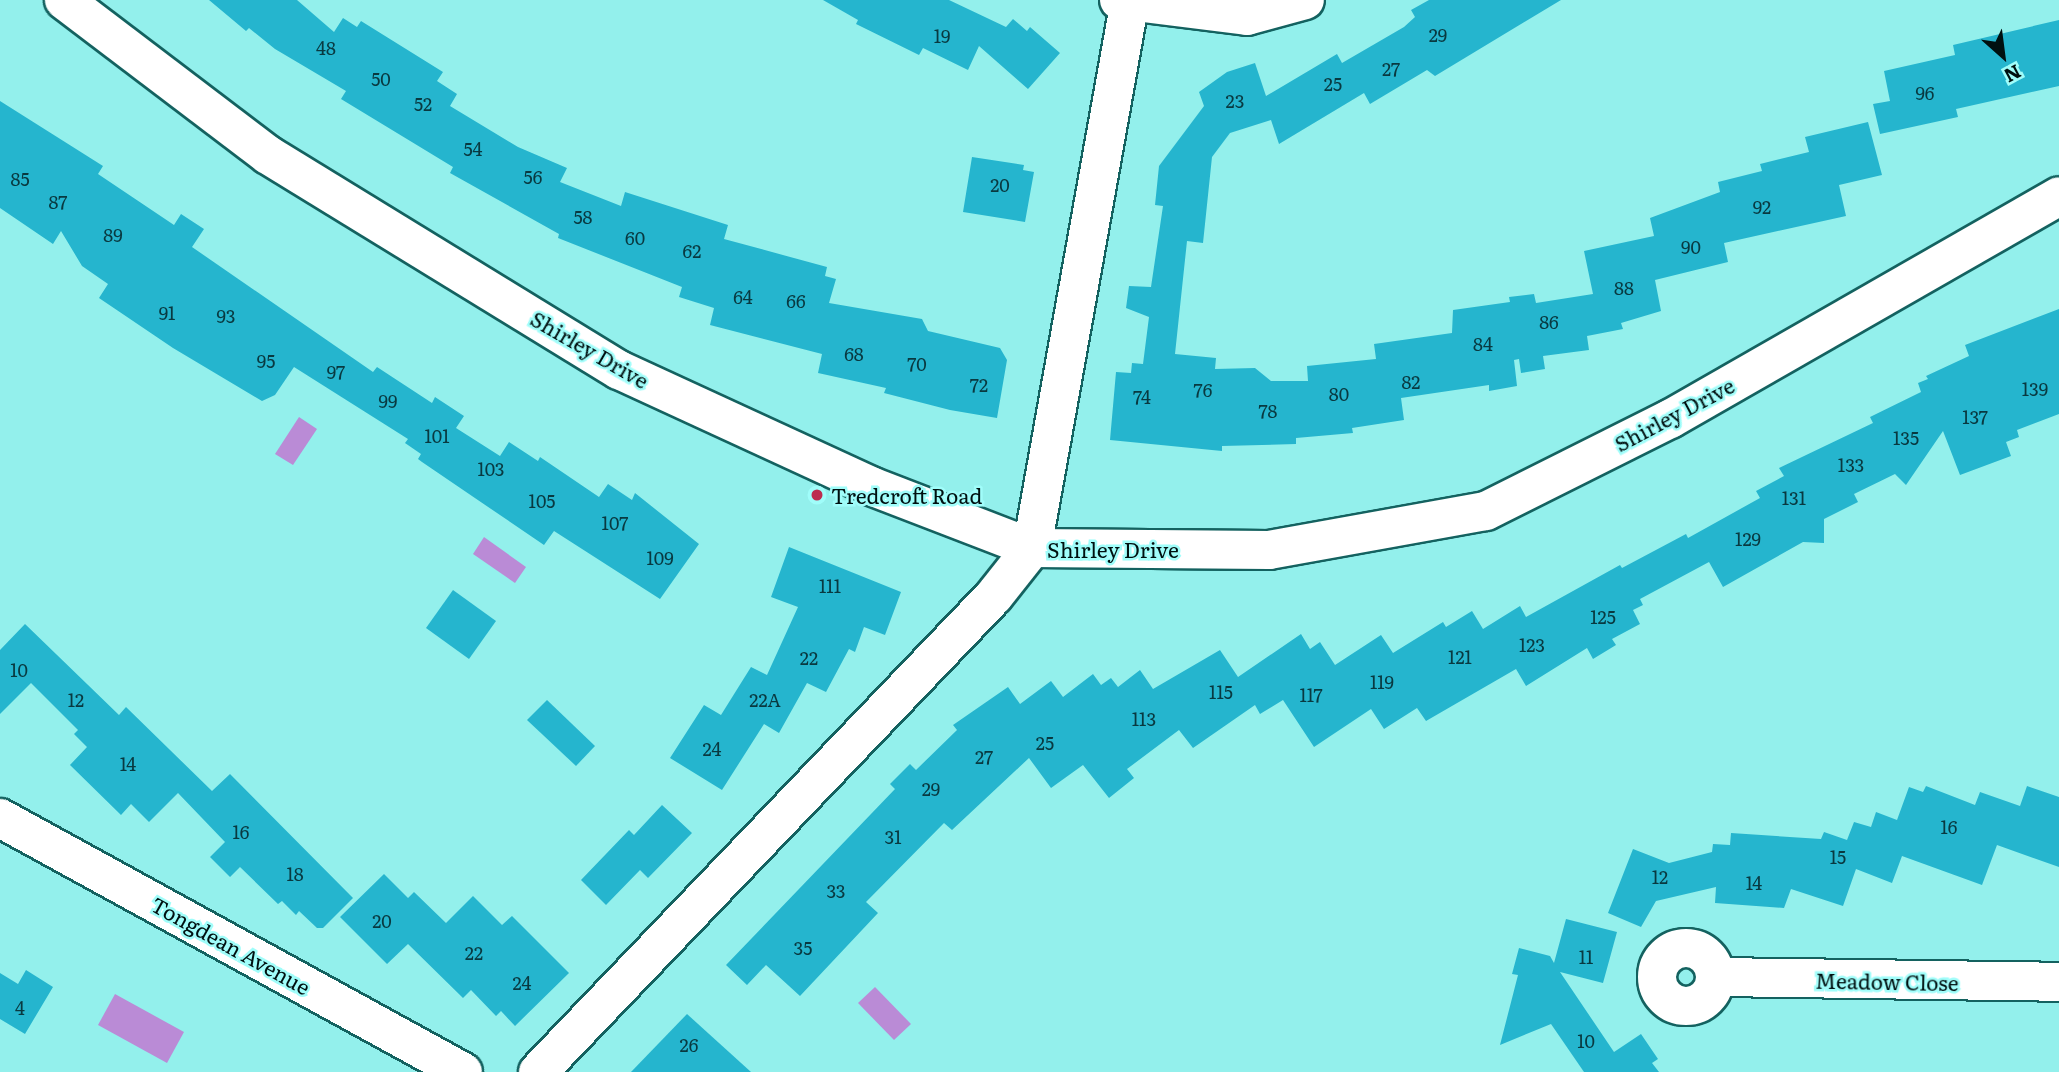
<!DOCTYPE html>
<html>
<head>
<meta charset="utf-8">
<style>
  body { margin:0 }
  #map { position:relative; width:2059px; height:1072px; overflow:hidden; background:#93f0ec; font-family:Literata,serif }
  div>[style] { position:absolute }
  .water>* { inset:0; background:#ba8bd6 }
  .building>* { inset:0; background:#25b5ce }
  .roads { filter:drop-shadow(2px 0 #146260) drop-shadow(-2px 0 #146260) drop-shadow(0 2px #146260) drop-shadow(0 -2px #146260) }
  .minor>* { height:38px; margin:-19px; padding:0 19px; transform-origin:19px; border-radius:19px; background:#fff }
  .minor>.ring { margin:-19px; padding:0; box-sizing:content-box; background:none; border:38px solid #fff; border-radius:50% }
  .dots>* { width:19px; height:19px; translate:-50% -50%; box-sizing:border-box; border:4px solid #a0fdfa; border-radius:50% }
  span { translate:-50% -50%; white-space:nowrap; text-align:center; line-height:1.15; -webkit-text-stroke:5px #a0fdfa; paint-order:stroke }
  .number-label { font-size:18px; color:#093940 }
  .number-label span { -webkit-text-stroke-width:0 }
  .street-label { font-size:21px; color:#001010 }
  .poi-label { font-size:21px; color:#001010 }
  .left { translate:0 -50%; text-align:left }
  .north { position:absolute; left:1968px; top:21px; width:70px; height:70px; -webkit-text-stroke:5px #a0fdfa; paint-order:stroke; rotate:152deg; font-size:19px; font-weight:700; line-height:28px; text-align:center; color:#001010 }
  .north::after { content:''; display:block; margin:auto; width:24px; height:32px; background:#001010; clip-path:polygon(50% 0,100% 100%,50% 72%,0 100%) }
</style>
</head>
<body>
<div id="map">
  <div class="water">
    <div style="clip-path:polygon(299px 417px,317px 429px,293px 465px,275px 454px)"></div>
    <div style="clip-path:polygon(484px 537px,526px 567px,515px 583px,473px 554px)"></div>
    <div style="clip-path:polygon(875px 987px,911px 1024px,894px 1040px,858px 1003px)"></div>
    <div style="clip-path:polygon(115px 994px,184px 1032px,167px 1063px,98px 1025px)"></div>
  </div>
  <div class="building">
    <div style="clip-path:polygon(209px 0,297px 0,334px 32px,343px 18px,357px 27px,361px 21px,443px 72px,437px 81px,457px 94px,450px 106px,518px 147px,567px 168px,560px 182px,621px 206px,625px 192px,728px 225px,724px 239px,827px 267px,825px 276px,836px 279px,829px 303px,922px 319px,928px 331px,1000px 348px,1007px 360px,997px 418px,950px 410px,884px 393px,886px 388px,818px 373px,822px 354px,710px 325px,714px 308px,679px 297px,682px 287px,558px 238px,559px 234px,450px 173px,453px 167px,341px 99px,346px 91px,275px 49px,249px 28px,246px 31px)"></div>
    <div style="clip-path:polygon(823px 0,949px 0,1006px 27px,1013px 19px,1027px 31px,1030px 27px,1060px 53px,1028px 89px,979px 46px,968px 70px,923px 48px,919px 55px,856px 24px,858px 20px)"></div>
    <div style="clip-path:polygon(1429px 0,1561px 0,1435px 76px,1427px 70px,1370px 104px,1364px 93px,1279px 144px,1271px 120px,1230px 133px,1212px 157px,1203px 243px,1187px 241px,1175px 354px,1216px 358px,1215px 369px,1255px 368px,1271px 381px,1308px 381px,1307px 366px,1376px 359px,1374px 344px,1452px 333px,1453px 310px,1510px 302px,1509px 297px,1534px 294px,1536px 303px,1593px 294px,1584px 251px,1654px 236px,1650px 218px,1720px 192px,1718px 182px,1762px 171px,1760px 164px,1809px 152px,1805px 137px,1868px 122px,1882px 175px,1839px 185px,1846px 216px,1724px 243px,1728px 262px,1655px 280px,1661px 311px,1621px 323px,1623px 329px,1587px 336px,1589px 350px,1543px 356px,1545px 369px,1521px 373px,1519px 359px,1514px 360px,1517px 386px,1489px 391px,1489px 385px,1401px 398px,1404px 420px,1352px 428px,1353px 433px,1296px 438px,1296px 444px,1222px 446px,1222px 451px,1110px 440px,1116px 372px,1131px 373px,1132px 363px,1143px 364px,1149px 317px,1126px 308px,1129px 286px,1151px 287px,1163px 206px,1155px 205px,1159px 166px,1204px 106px,1199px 92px,1227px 72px,1255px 63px,1266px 96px,1337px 54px,1342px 63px,1404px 27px,1415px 17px,1411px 10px)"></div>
    <div style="clip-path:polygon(2059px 20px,2059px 86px,1956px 109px,1958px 117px,1880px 134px,1873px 104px,1890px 101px,1884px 71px,1955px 55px,1953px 45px)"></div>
    <div style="clip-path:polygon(0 101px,103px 166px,98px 174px,174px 225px,181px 214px,204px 229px,192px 247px,373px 372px,377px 367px,432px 403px,435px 397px,464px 416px,456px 428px,500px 456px,509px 442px,538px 461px,540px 457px,599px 497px,608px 484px,632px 500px,635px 493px,699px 544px,660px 599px,554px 531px,544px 545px,422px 462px,418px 459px,421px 454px,405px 443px,408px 439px,294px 367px,275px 395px,262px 401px,173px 348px,99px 298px,108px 284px,82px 266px,61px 231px,53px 244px,0 208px)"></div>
    <div style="clip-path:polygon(972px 157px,1024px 165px,1023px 170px,1034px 172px,1025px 222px,963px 212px)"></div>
    <div style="clip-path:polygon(2059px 309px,2059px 414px,2017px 430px,2019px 437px,2006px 442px,2011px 456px,1960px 475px,1943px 431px,1906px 485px,1895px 474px,1854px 494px,1858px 502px,1824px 519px,1824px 543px,1803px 542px,1723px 587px,1709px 562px,1640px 599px,1643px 605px,1633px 610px,1640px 624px,1612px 639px,1616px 645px,1593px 659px,1587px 648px,1526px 686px,1516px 669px,1426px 721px,1417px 708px,1384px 729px,1371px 709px,1314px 747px,1283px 700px,1260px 714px,1255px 705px,1193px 748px,1179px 730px,1127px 769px,1134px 778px,1109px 798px,1083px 765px,1051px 788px,1029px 758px,952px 830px,944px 823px,866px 902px,878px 913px,800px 996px,766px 965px,747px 985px,726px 965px,895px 789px,890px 784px,910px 764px,916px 770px,957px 730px,953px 725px,1008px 687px,1020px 704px,1051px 681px,1063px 697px,1093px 674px,1101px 685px,1111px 678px,1118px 687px,1140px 670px,1153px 689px,1220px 650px,1238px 677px,1301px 634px,1310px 649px,1320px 642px,1335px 665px,1381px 635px,1393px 653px,1443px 622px,1446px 627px,1472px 611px,1483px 629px,1520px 606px,1526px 617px,1620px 565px,1622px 568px,1686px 534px,1688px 538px,1760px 498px,1756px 491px,1784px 476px,1779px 468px,1873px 423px,1870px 417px,1921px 392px,1918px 383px,1928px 379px,1926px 376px,1969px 356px,1965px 345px)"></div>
    <div style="clip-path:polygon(789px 547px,901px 592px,885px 635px,864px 627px,855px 652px,849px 649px,826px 692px,807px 683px,779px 733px,764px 724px,722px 790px,670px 758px,704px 705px,721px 715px,751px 667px,767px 675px,798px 607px,771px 597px)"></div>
    <div style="clip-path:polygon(453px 590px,496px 621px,469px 659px,426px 628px)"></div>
    <div style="clip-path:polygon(25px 624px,119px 715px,126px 707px,212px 791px,230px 774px,353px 898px,323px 928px,317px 928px,299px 911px,296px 915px,282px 901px,278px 904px,240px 867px,230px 877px,210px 857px,225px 842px,178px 793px,149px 822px,131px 804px,121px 815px,70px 765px,87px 747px,74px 734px,78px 730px,31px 683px,0 714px,0 650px)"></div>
    <div style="clip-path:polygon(547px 700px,595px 746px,576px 766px,527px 720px)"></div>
    <div style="clip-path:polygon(1926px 786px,1975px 805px,1980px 792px,2020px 806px,2027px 786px,2059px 797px,2059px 867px,1997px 845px,1982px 885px,1902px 856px,1892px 883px,1856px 869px,1843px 906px,1791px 889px,1784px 908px,1715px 903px,1716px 887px,1656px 901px,1641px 927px,1608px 913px,1633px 849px,1669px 863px,1712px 852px,1713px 844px,1730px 845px,1731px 833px,1821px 839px,1824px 832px,1847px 840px,1854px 822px,1871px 827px,1876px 812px,1897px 820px,1909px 787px,1923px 792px)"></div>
    <div style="clip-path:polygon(662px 805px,692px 833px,648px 878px,640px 870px,606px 905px,581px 880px,629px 830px,634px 835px)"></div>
    <div style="clip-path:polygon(384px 874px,408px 898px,414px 892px,446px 923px,473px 896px,502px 925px,512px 916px,569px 973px,515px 1026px,501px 1011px,496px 1016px,471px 990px,463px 998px,408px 944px,387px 964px,340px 917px)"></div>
    <div style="clip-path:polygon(1566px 919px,1617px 932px,1603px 983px,1560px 972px,1614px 1052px,1641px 1034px,1658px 1059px,1652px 1063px,1659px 1072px,1584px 1072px,1551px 1024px,1500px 1045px,1518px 975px,1512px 974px,1519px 948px,1550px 956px,1554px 963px)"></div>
    <div style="clip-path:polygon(26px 970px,53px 987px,25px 1034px,0 1019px,0 973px,18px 984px)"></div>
    <div style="clip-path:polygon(687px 1014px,751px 1072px,631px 1072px)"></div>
  </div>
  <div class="roads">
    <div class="minor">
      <div style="left:64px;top:0;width:256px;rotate:37.2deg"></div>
      <div style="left:268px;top:155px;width:412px;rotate:31.5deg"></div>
      <div style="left:619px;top:370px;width:277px;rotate:24.7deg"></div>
      <div style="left:871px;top:486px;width:173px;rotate:21.1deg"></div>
      <div style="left:1032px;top:548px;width:237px;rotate:0.5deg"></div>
      <div style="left:1269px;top:550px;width:220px;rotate:-10.2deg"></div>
      <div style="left:1486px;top:511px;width:206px;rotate:-26.6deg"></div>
      <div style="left:1670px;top:419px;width:448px;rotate:-29.8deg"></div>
      <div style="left:1119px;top:0;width:129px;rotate:7.1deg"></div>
      <div style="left:1247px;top:16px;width:60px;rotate:-15.4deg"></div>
      <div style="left:0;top:818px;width:528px;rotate:28.75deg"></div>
      <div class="ring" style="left:1657px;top:948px;width:20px;height:20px"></div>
      <div style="left:1716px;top:977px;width:343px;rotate:0.8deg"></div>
      <div style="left:538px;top:1072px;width:659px;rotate:-46.23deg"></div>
      <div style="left:994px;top:596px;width:61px;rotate:-51.6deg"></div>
      <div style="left:1032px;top:548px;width:557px;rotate:-79.86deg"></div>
    </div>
  </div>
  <div class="dots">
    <div style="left:817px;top:495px;background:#bc2c4f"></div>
  </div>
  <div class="number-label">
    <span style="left:1438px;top:35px">29</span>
    <span style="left:942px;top:36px">19</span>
    <span style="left:326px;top:48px">48</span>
    <span style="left:1391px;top:69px">27</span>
    <span style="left:381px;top:79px">50</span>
    <span style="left:1333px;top:84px">25</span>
    <span style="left:1925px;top:93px">96</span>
    <span style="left:1235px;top:101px">23</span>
    <span style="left:423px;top:104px">52</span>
    <span style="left:473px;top:149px">54</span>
    <span style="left:533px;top:177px">56</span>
    <span style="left:20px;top:179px">85</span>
    <span style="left:1000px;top:185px">20</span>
    <span style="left:58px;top:202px">87</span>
    <span style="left:1762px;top:207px">92</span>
    <span style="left:583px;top:217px">58</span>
    <span style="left:113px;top:235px">89</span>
    <span style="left:635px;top:238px">60</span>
    <span style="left:1691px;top:247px">90</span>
    <span style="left:692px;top:251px">62</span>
    <span style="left:1624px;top:288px">88</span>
    <span style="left:743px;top:297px">64</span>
    <span style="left:796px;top:301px">66</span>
    <span style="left:167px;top:313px">91</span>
    <span style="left:226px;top:316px">93</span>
    <span style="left:1549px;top:322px">86</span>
    <span style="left:1483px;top:344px">84</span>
    <span style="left:854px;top:354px">68</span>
    <span style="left:266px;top:361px">95</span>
    <span style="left:917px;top:364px">70</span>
    <span style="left:336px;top:372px">97</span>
    <span style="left:1411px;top:382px">82</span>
    <span style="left:979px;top:385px">72</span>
    <span style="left:2035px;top:389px">139</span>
    <span style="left:1203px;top:390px">76</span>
    <span style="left:1339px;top:394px">80</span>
    <span style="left:1142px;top:397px">74</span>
    <span style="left:388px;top:401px">99</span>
    <span style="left:1268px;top:411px">78</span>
    <span style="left:1975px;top:417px">137</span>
    <span style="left:437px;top:436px">101</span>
    <span style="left:1906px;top:438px">135</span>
    <span style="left:1851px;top:465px">133</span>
    <span style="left:491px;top:469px">103</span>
    <span style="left:1794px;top:498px">131</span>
    <span style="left:542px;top:501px">105</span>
    <span style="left:615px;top:523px">107</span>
    <span style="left:1748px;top:539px">129</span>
    <span style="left:660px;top:558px">109</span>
    <span style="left:830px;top:586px">111</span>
    <span style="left:1603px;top:617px">125</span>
    <span style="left:1532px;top:645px">123</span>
    <span style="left:1460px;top:657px">121</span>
    <span style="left:809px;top:658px">22</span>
    <span style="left:19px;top:670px">10</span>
    <span style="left:1382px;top:682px">119</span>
    <span style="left:1221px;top:692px">115</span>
    <span style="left:1311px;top:695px">117</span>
    <span style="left:76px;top:700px">12</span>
    <span style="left:765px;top:700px">22A</span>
    <span style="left:1144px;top:719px">113</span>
    <span style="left:1045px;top:743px">25</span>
    <span style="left:712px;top:749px">24</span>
    <span style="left:984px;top:757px">27</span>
    <span style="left:128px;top:764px">14</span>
    <span style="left:931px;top:789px">29</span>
    <span style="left:1949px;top:827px">16</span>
    <span style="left:241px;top:832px">16</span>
    <span style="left:893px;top:837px">31</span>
    <span style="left:1838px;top:857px">15</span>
    <span style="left:295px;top:874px">18</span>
    <span style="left:1660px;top:877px">12</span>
    <span style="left:1754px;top:883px">14</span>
    <span style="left:836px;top:891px">33</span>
    <span style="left:382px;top:921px">20</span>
    <span style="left:803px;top:948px">35</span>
    <span style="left:474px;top:953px">22</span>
    <span style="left:1586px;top:957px">11</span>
    <span style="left:522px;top:983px">24</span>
    <span style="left:20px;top:1008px">4</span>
    <span style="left:1586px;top:1041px">10</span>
    <span style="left:689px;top:1045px">26</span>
  </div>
  <div class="street-label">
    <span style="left:590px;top:349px;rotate:30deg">Shirley Drive</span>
    <span style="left:1674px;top:414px;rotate:-28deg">Shirley Drive</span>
    <span style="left:1113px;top:549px">Shirley Drive</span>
    <span style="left:231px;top:945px;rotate:29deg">Tongdean Avenue</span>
    <span style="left:1887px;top:981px;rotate:1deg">Meadow Close</span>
  </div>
  <div class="poi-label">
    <span class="left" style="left:831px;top:495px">Tredcroft Road</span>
  </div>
  <div class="north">N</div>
</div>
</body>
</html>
